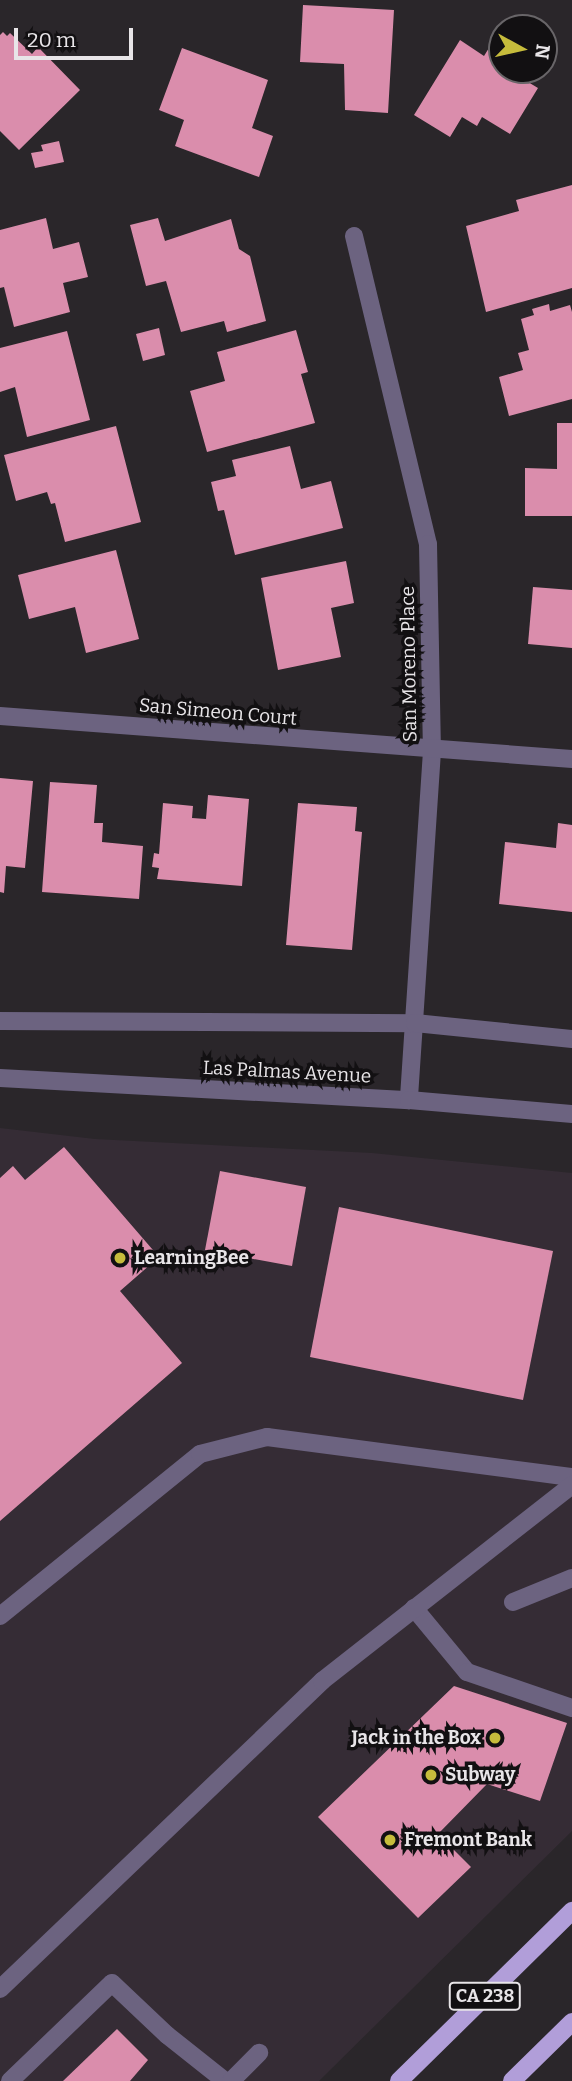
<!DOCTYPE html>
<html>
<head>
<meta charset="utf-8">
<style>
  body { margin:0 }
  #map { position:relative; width:572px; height:2081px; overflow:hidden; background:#2a262a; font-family:Bitter,serif }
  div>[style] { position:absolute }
  .built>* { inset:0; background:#352c35 }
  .building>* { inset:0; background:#da8dac }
  .minor>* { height:18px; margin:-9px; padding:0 9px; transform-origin:9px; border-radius:9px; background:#6c6380 }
  .major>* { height:18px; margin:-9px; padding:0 9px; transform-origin:9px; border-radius:9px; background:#b19ed9 }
  .dots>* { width:19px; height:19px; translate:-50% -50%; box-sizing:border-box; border:4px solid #121012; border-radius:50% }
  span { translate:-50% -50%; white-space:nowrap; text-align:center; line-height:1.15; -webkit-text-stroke:7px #121012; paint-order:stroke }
  .shield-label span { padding:2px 5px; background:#121012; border:2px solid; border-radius:5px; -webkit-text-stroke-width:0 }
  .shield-label { font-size:18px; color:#e8e5e8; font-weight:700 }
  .street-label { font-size:19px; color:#e8e5e8 }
  .poi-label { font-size:19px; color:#e8e5e8; font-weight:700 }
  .left { translate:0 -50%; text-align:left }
  .right { translate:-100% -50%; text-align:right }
  .north { position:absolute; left:488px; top:14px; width:70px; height:70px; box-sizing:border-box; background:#121012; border:2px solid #686568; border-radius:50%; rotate:98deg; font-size:19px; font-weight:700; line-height:28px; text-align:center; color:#e8e5e8 }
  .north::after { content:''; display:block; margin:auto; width:24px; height:32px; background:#c6bc3c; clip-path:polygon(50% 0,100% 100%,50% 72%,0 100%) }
  .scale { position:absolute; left:14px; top:28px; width:119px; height:32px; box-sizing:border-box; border:4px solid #e8e5e8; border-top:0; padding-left:9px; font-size:21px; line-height:24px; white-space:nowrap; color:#e8e5e8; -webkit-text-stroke:5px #121012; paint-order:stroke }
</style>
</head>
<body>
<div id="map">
  <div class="built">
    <div style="clip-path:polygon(0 1128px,95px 1139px,372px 1153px,572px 1173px,572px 1831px,319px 2081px,0 2081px)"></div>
  </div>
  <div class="building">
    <div style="clip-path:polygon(303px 5px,394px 10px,388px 113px,345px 110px,344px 64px,300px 62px)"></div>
    <div style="clip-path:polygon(3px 32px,7px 36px,10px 33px,32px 54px,38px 47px,80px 90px,19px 150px,0 131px,0 35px)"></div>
    <div style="clip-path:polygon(460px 40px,484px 56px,492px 43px,502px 49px,502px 70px,508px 70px,538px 88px,510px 134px,482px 117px,477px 126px,462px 117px,450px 137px,414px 115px)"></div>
    <div style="clip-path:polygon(182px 48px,268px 80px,252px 128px,273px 136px,259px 177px,175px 146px,184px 120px,159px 110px)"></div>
    <div style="clip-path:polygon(59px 141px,64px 162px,35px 168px,31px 153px,43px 151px,41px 145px)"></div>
    <div style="clip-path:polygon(572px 185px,572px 288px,486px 312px,466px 226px,519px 211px,516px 200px)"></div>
    <div style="clip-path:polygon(46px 218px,53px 249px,79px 242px,88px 277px,63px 283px,70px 312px,14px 327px,4px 287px,0 288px,0 230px)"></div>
    <div style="clip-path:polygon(158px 218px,165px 241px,231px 219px,239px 249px,250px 256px,266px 321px,227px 332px,224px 321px,181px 332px,166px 281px,146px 286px,130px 225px)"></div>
    <div style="clip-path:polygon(549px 304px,550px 311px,570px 305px,572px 312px,572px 399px,509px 416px,499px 377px,523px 370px,518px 353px,529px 350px,521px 319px,534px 315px,532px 309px)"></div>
    <div style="clip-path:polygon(159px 328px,165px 355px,143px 361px,136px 334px)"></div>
    <div style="clip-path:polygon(296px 330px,308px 372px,301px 374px,315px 423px,207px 452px,190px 391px,225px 381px,217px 352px)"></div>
    <div style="clip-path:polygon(67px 331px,90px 420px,27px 437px,15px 387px,0 392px,0 348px)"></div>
    <div style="clip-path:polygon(557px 423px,572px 423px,572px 516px,525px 516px,525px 468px,557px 469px)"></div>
    <div style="clip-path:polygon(116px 426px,141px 522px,65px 542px,55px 503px,51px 504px,47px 492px,16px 501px,4px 455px)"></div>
    <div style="clip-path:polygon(290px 446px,301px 489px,331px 481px,343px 528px,235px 555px,224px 510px,218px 511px,211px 482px,236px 476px,232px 460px)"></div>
    <div style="clip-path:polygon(116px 550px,139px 639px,86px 653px,75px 607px,29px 619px,18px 575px)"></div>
    <div style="clip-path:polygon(346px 561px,354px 603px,331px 608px,341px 657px,278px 670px,261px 578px)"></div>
    <div style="clip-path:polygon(533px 587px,572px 590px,572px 648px,528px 644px)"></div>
    <div style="clip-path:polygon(0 778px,33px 781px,25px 868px,6px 866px,4px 893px,0 892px)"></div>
    <div style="clip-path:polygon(50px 782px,97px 785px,94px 823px,103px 823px,102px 842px,143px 846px,139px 899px,42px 892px)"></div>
    <div style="clip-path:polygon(208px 795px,249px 799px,242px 886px,157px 879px,159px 868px,152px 867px,154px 853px,159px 854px,163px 803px,193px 806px,192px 818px,206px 819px)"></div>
    <div style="clip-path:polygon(298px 803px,357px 807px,355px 831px,362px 832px,352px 950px,286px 945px)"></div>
    <div style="clip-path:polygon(558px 823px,572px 825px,572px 912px,499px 904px,505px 842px,556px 848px)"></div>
    <div style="clip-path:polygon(64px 1147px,159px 1257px,120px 1291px,182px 1363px,0 1521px,0 1178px,13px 1166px,25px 1180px)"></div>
    <div style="clip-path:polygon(220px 1171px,306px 1187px,292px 1266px,205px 1250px)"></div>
    <div style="clip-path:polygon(339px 1207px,553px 1251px,523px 1400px,310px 1357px)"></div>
    <div style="clip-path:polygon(454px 1686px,567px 1723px,540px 1801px,487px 1784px,438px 1834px,471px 1867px,418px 1918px,318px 1817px)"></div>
    <div style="clip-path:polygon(117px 2029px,148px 2060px,130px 2081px,63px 2081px)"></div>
  </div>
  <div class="minor">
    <div style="left:354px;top:236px;width:317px;rotate:76.5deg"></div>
    <div style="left:428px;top:544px;width:207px;rotate:88.9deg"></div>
    <div style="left:432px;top:751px;width:350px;rotate:93.8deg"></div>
    <div style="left:0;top:716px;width:574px;rotate:4.3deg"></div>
    <div style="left:0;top:1021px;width:415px;rotate:0.3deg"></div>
    <div style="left:415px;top:1023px;width:158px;rotate:5.8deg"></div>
    <div style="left:0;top:1078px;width:410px;rotate:3.1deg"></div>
    <div style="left:409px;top:1100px;width:164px;rotate:4.9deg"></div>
    <div style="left:513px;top:1602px;width:64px;rotate:-22.1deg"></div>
    <div style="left:414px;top:1608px;width:83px;rotate:50.4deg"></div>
    <div style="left:467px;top:1672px;width:111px;rotate:18.9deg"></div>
    <div style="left:0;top:1616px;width:257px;rotate:-39deg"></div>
    <div style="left:200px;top:1454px;width:69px;rotate:-14.2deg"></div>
    <div style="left:267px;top:1437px;width:308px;rotate:7.5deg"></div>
    <div style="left:0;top:1989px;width:446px;rotate:-43.7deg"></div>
    <div style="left:322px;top:1681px;width:318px;rotate:-38.1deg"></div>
    <div style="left:10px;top:2081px;width:141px;rotate:-43.9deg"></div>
    <div style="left:112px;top:1983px;width:76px;rotate:43.4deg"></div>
    <div style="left:167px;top:2035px;width:74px;rotate:38.4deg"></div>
    <div style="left:231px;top:2081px;width:40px;rotate:-45deg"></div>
  </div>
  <div class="major">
    <div style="left:399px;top:2081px;width:243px;rotate:-44.5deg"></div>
    <div style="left:512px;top:2081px;width:84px;rotate:-44.5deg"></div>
  </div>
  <div class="dots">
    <div style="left:120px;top:1258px;background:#c6bc3c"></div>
    <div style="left:495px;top:1738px;background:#c6bc3c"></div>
    <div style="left:431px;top:1775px;background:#c6bc3c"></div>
    <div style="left:390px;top:1840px;background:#c6bc3c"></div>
  </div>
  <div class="shield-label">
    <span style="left:485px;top:1996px">CA 238</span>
  </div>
  <div class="street-label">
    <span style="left:409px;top:664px;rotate:-91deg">San Moreno Place</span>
    <span style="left:218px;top:712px;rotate:5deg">San Simeon Court</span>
    <span style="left:287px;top:1072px;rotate:3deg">Las Palmas Avenue</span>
  </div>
  <div class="poi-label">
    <span class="left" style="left:134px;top:1258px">LearningBee</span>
    <span class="right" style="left:481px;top:1738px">Jack in the Box</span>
    <span class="left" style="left:445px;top:1775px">Subway</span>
    <span class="left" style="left:404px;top:1840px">Fremont Bank</span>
  </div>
  <div class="north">N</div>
  <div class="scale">20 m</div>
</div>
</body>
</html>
